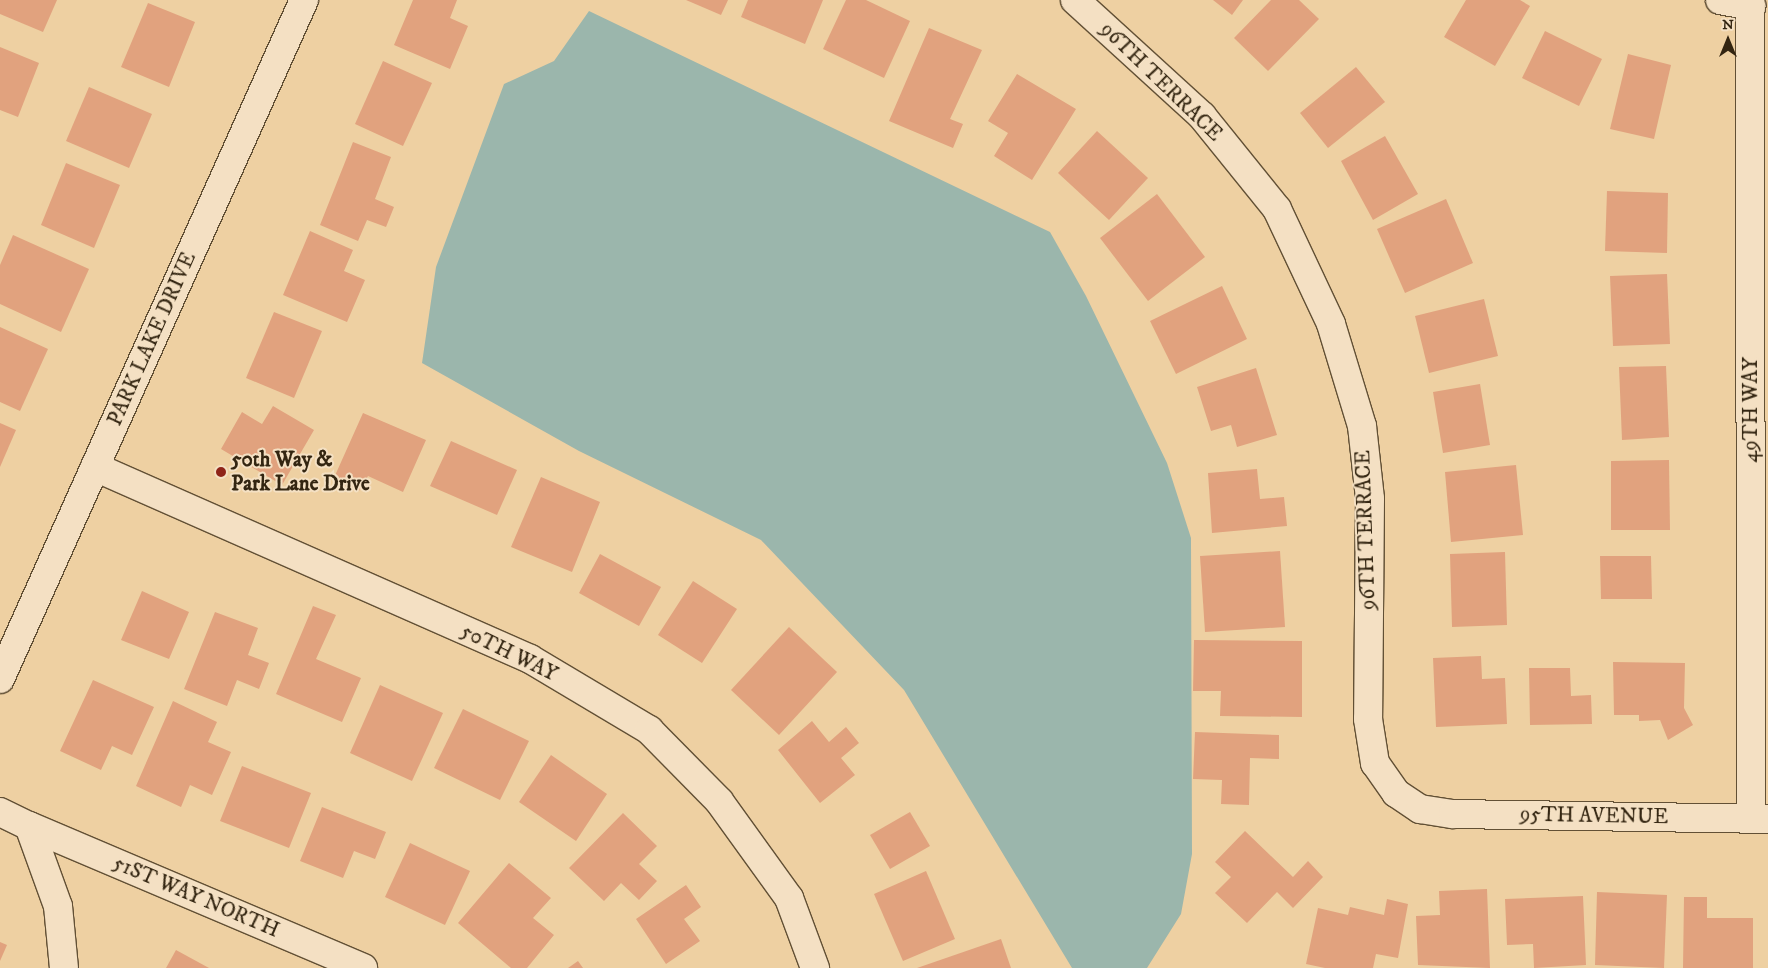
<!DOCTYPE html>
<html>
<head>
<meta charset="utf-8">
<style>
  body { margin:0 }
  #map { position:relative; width:1768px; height:968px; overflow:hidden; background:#eed0a2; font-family:"IM FELL DW Pica",serif }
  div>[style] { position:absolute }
  .water>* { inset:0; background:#9bb6ac }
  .building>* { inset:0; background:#e1a27e }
  .roads { filter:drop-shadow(1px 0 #625035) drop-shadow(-1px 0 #625035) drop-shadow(0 1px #625035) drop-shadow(0 -1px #625035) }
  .street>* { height:28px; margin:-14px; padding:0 14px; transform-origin:14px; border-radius:14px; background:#f4e0c3 }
  .dots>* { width:14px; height:14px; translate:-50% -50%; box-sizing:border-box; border:2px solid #f4e0c3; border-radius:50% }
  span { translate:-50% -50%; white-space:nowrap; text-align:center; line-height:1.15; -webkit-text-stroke:4px #f4e0c3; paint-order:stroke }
  .street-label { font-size:21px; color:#332511 }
  .poi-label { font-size:21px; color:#332511; font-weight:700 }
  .left { translate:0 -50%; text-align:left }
  .north { position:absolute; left:1703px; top:15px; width:50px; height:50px; -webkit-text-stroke:4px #f4e0c3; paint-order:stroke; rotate:0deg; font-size:14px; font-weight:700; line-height:20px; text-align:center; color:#332511 }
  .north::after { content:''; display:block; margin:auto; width:18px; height:22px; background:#332511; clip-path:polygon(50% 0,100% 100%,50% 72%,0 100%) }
</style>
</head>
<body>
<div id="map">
  <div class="water">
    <div style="clip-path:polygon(589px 11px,1050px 232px,1086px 296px,1167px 463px,1191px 538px,1192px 854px,1181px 914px,1147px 968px,1072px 968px,904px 690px,761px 540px,579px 451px,422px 363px,436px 267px,504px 84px,554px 61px)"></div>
  </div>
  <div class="building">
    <div style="clip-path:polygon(0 0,57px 0,43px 32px,0 14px)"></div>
    <div style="clip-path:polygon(413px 0,457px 0,450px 18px,468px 26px,450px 69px,394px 45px)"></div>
    <div style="clip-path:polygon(686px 0,728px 0,721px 15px)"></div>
    <div style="clip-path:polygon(748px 0,823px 0,805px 44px,741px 17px)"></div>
    <div style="clip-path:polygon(846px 0,866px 0,910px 21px,884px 78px,823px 49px)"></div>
    <div style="clip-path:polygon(1213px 0,1243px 0,1232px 15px)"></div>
    <div style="clip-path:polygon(1271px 0,1299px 0,1319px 19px,1268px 71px,1234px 38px)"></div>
    <div style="clip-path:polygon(1466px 0,1520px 0,1530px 6px,1495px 66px,1444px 37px)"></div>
    <div style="clip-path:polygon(148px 3px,195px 22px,169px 87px,121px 67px)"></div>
    <div style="clip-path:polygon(929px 28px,982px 50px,950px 119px,963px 124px,953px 148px,889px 121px)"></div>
    <div style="clip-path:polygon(1545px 31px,1602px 59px,1579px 106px,1522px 78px)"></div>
    <div style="clip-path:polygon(0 47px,39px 63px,18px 117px,0 110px)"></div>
    <div style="clip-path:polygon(1628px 54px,1671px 65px,1654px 139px,1610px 129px)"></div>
    <div style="clip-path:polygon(383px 61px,432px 83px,403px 146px,355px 124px)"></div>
    <div style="clip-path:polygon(1356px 67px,1385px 102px,1328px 148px,1300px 113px)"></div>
    <div style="clip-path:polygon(1017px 74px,1076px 109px,1032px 180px,994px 156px,1008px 133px,988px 121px)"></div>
    <div style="clip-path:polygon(89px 87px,152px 114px,129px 168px,66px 141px)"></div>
    <div style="clip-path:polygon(1097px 131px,1148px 178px,1109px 220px,1058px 173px)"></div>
    <div style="clip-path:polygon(1385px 136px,1418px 194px,1373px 220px,1341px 161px)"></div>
    <div style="clip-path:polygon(353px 142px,391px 157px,375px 199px,394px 207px,386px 227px,367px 220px,358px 241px,320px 225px)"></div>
    <div style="clip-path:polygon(66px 163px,120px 185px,94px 248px,41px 225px)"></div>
    <div style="clip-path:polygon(1607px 191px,1668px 193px,1667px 253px,1605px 251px)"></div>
    <div style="clip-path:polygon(1157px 194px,1205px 257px,1148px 301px,1100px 238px)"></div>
    <div style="clip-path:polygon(1446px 199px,1473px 263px,1405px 293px,1377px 229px)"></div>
    <div style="clip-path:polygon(310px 231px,353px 250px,344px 271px,365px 280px,347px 322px,283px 295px)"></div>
    <div style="clip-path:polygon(13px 235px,89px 269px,61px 332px,0 304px,0 265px)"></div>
    <div style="clip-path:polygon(1667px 274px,1670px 344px,1613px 346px,1610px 276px)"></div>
    <div style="clip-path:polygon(1222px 286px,1247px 339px,1176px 374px,1150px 321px)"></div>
    <div style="clip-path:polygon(1484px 299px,1498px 356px,1429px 373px,1415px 316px)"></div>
    <div style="clip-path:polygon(274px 312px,322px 331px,294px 398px,246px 378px)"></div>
    <div style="clip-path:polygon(0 327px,48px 349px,20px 411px,0 402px)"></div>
    <div style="clip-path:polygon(1666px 366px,1669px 437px,1622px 440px,1619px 367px)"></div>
    <div style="clip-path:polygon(1256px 368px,1277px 435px,1237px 447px,1231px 425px,1211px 431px,1197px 387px)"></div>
    <div style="clip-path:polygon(1480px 384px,1490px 445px,1443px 453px,1433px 392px)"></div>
    <div style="clip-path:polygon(273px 406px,314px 430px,282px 485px,221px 449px,242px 412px,262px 424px)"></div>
    <div style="clip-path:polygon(363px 413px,426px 440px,403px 492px,368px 476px,359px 491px,333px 480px)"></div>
    <div style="clip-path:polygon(0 423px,16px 430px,0 467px)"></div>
    <div style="clip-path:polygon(451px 441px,517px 470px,497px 515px,430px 486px)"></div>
    <div style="clip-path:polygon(1669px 460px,1670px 530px,1611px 530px,1611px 461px)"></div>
    <div style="clip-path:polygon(1516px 465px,1523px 535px,1451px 542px,1445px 472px)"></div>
    <div style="clip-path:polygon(1257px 469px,1260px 499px,1284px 497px,1287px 526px,1212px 533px,1208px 473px)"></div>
    <div style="clip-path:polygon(541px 477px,600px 502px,572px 572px,511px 547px)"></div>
    <div style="clip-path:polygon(1280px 551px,1285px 627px,1205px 632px,1200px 556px)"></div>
    <div style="clip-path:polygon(1505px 552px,1507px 625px,1452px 627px,1450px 554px)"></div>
    <div style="clip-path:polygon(600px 554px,661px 587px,639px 626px,579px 593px)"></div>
    <div style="clip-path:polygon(1600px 556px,1651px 556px,1652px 599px,1601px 599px)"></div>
    <div style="clip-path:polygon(693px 581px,737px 609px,702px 663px,658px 635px)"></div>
    <div style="clip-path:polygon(142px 591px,189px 612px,169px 659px,121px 640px)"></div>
    <div style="clip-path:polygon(313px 606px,336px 615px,316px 659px,361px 678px,342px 722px,276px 694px)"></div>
    <div style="clip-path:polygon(215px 612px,258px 628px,248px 655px,269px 663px,259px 689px,237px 680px,227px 706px,184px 689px)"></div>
    <div style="clip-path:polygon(789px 627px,837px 672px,779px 735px,731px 690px)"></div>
    <div style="clip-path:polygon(1194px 640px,1302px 641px,1302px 717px,1220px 716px,1221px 691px,1193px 691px)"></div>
    <div style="clip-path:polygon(1481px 656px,1482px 679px,1505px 678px,1507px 724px,1436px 727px,1433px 658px)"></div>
    <div style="clip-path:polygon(1613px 662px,1685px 663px,1684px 708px,1693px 725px,1668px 740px,1660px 720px,1639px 721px,1639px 715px,1614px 715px)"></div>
    <div style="clip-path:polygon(1529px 668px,1570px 668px,1571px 696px,1591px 695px,1592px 724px,1530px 725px)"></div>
    <div style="clip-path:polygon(93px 680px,154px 707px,132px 755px,112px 746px,101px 770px,60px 751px)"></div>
    <div style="clip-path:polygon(380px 685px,443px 713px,412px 781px,350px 753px)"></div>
    <div style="clip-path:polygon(173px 701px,217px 722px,208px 742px,231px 752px,212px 795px,190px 785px,181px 807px,136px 786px)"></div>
    <div style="clip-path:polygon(463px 709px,529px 741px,500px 800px,434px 768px)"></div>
    <div style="clip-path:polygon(812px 721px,829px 742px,846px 727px,859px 743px,841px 758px,855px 775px,820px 803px,778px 750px)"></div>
    <div style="clip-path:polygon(1195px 732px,1279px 735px,1279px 759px,1250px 758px,1249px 805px,1221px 804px,1222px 780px,1193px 779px)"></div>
    <div style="clip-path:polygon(551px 755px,607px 794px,576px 841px,519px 802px)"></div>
    <div style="clip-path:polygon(242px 766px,311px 793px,289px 848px,220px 821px)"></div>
    <div style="clip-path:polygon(322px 807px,386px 832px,375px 859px,354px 851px,343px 878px,300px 861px)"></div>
    <div style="clip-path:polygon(910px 812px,930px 846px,890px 869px,870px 835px)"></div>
    <div style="clip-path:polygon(623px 813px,657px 846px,639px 864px,657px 881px,639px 900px,621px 883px,604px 901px,569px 868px)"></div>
    <div style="clip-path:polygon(1245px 831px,1293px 877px,1308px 861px,1323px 877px,1293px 908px,1277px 892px,1247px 923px,1215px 893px,1231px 877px,1215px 862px)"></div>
    <div style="clip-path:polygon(410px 843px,470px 871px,445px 925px,385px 897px)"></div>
    <div style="clip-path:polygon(509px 863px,551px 898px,533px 918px,554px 935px,527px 968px,511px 968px,458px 923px)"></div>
    <div style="clip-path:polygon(926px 871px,955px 939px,903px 961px,874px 894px)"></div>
    <div style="clip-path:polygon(686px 885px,701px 907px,684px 919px,700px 941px,666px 964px,636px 919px)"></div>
    <div style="clip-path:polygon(1487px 889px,1490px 968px,1418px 965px,1416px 916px,1440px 915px,1439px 891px)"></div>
    <div style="clip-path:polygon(1597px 892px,1667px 895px,1664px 968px,1595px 965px)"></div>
    <div style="clip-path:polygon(1583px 896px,1586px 965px,1534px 968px,1533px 944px,1507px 945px,1505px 899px)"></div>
    <div style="clip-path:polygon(1684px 897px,1707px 897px,1707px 918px,1753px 918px,1753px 968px,1683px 968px)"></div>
    <div style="clip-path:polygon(1387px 899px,1408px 904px,1398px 958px,1376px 954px,1373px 968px,1325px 968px,1306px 964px,1318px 908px,1348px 915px,1350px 907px,1384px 915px)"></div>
    <div style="clip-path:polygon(1001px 939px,1011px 968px,917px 968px)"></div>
    <div style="clip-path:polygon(0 942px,7px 945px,0 961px)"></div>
    <div style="clip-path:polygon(176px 950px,209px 968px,166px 968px)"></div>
    <div style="clip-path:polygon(578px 961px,583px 968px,568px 968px)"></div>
  </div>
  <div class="roads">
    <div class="street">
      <div style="left:1075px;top:0;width:172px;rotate:42.4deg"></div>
      <div style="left:1202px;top:116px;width:119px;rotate:51.1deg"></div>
      <div style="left:1277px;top:209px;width:127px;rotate:64.8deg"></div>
      <div style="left:1331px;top:324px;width:107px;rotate:73.1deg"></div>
      <div style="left:1362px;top:426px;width:73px;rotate:83.7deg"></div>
      <div style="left:1370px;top:499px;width:220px;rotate:90.5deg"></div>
      <div style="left:1368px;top:719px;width:45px;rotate:81deg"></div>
      <div style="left:1375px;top:763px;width:37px;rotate:55deg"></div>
      <div style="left:1396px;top:793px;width:29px;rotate:34deg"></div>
      <div style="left:1420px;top:809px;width:33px;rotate:9deg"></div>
      <div style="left:1453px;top:814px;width:315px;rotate:0.9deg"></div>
      <div style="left:1720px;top:0;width:32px;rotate:11deg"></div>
      <div style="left:1750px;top:0;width:819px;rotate:89.93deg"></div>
      <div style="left:95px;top:467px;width:475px;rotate:23.8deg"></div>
      <div style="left:530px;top:659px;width:139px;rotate:30.8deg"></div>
      <div style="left:649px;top:730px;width:100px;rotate:45.4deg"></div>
      <div style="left:719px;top:801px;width:120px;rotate:54.2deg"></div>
      <div style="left:789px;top:898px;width:75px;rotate:69.6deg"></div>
      <div style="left:0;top:679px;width:744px;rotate:-65.88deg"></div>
      <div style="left:0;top:812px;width:32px;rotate:26deg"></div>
      <div style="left:29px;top:826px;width:85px;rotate:70.1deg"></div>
      <div style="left:58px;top:906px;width:62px;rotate:84.5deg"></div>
      <div style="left:29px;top:826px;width:363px;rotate:23deg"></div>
    </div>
  </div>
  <div class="dots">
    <div style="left:221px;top:472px;background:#8f2418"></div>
  </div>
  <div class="street-label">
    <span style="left:1161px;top:82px;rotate:44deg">96TH TERRACE</span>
    <span style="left:152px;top:339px;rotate:-66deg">PARK LAKE DRIVE</span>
    <span style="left:1751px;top:410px;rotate:-90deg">49TH WAY</span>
    <span style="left:1366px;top:530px;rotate:-92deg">96TH TERRACE</span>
    <span style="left:509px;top:653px;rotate:26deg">50TH WAY</span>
    <span style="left:1594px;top:816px;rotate:1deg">95TH AVENUE</span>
    <span style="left:196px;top:897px;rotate:23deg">51ST WAY NORTH</span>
  </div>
  <div class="poi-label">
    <span class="left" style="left:231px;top:472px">50th Way &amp;<br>Park Lane Drive</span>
  </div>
  <div class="north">N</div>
</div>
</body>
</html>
